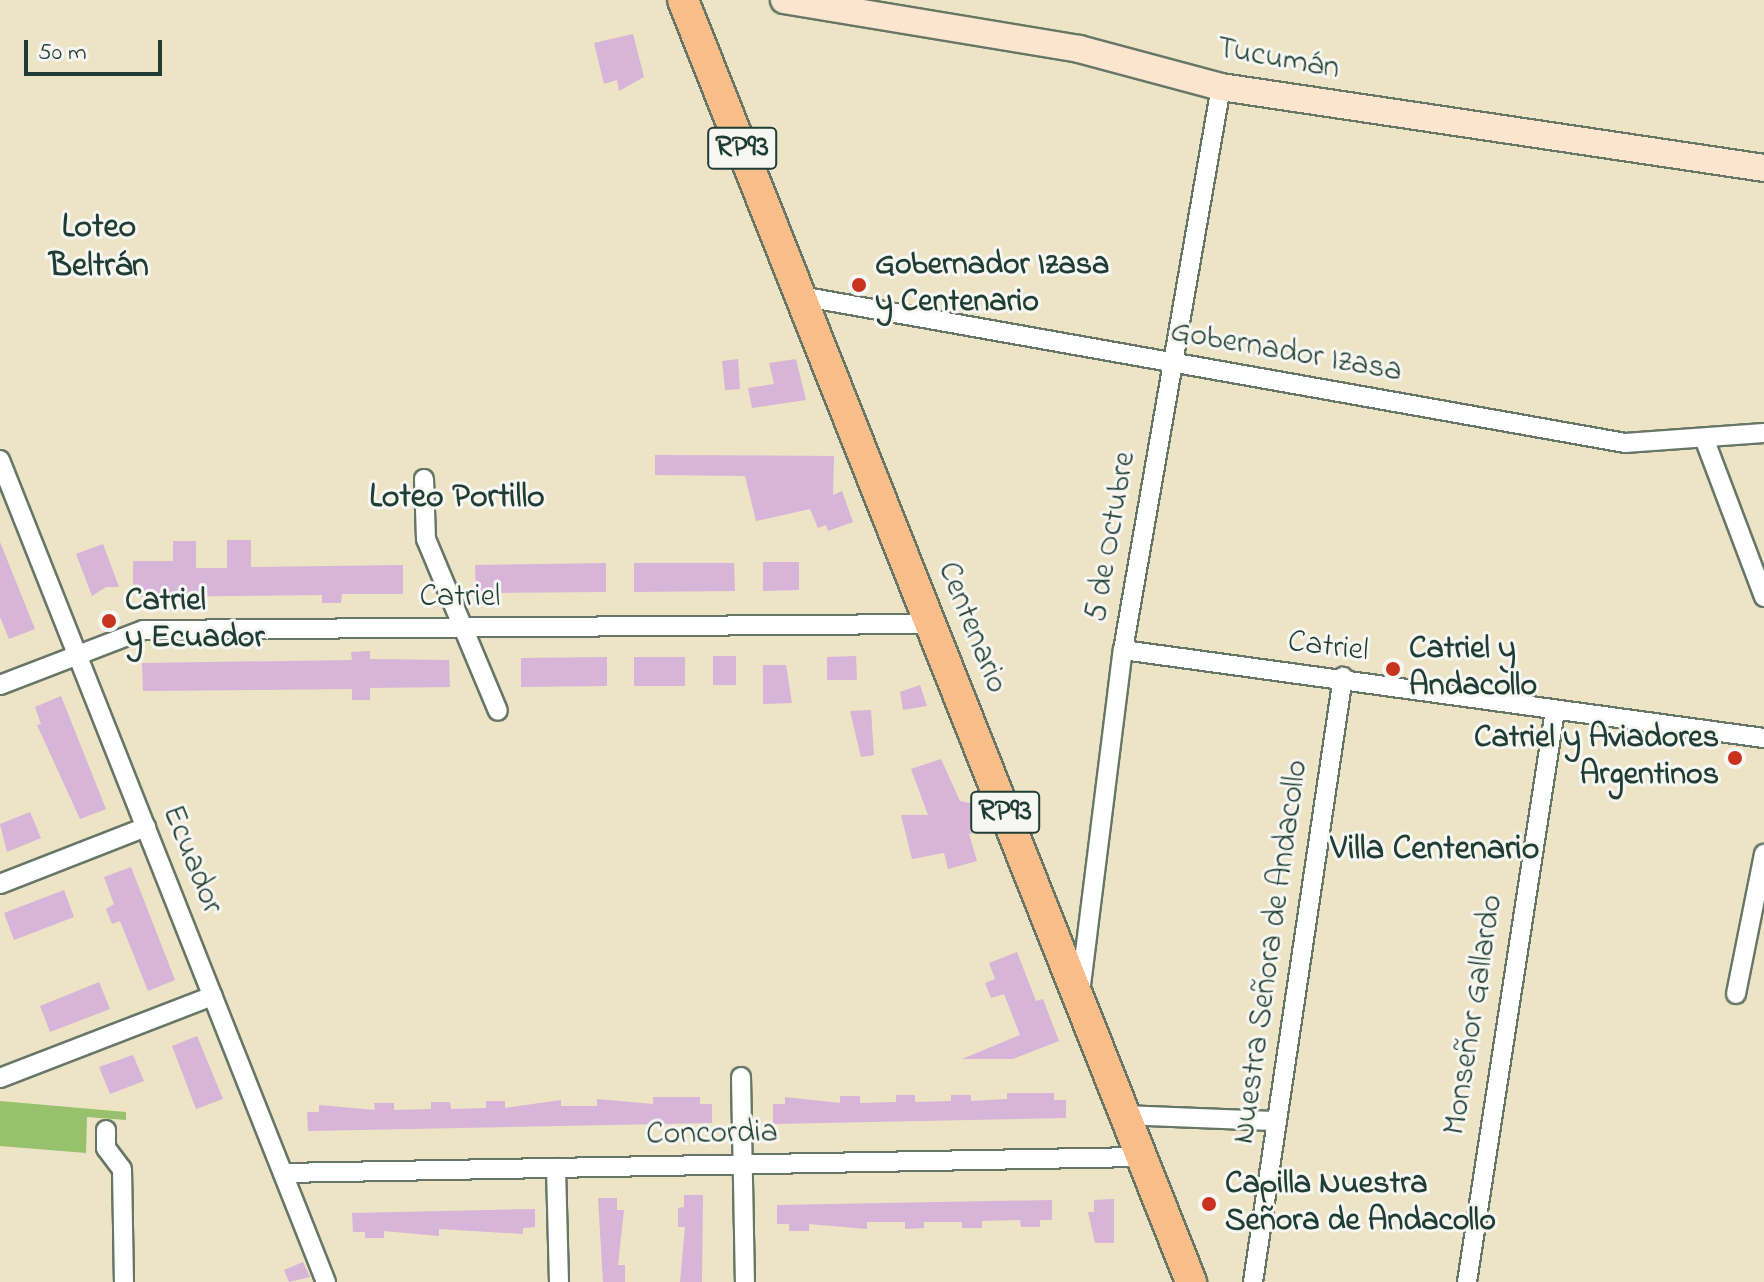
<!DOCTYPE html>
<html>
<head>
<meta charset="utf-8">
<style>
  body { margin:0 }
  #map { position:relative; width:1764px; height:1282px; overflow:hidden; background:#ede3c5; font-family:"Indie Flower",sans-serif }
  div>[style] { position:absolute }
  .green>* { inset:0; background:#98c16d }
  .building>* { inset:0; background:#d6b5d9 }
  .roads { filter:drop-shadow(2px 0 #677767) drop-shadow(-2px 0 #677767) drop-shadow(0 2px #677767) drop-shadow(0 -2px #677767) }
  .minor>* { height:18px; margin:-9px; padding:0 9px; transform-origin:9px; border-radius:9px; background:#fff }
  .secondary>* { height:26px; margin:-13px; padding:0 13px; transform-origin:13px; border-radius:13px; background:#fce5cf }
  .primary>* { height:30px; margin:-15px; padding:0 15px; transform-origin:15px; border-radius:15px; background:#f8bd88 }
  .dots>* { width:22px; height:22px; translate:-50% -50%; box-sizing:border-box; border:4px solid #f6f6f2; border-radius:50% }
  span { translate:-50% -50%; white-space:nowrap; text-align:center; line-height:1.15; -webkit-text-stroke:6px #f6f6f2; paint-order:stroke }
  .shield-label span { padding:2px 6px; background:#f6f6f2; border:2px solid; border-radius:6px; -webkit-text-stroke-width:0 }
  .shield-label { font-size:30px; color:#1f3d34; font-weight:700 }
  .street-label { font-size:32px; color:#1f3d34 }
  .poi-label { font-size:32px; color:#1f3d34; font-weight:700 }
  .left { translate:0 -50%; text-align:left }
  .right { translate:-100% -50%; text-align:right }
  .neighbourhood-label { font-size:34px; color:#1f3d34; font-weight:700 }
  .scale { position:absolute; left:24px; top:40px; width:138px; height:36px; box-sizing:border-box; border:4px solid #1f3d34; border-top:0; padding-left:10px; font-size:24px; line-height:28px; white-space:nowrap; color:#1f3d34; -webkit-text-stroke:6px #f6f6f2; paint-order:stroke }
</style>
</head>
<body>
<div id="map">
  <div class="green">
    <div style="clip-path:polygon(0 1101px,126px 1112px,126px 1120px,87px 1117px,86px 1153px,0 1146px)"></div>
  </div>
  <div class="building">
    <div style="clip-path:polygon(633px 34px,644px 77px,619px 91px,617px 80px,604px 84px,594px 43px)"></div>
    <div style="clip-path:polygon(738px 359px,740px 389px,725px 390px,722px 361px)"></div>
    <div style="clip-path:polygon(796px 359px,806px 400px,752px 408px,748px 388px,774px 384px,769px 363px)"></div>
    <div style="clip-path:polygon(655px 455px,834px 456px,833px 495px,842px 491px,853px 522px,828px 531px,826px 525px,818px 528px,810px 509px,756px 521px,745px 476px,655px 475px)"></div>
    <div style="clip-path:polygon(227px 540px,251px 540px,251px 567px,403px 565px,403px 594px,342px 594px,341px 603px,322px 603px,322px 595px,140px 597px,140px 587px,133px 587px,133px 561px,173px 561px,173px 541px,196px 541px,196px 568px,227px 568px)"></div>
    <div style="clip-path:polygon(0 542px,35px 629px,9px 639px,0 617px)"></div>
    <div style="clip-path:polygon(103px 544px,119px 587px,106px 587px,92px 596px,76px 554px)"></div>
    <div style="clip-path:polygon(763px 562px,799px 562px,799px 590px,763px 591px)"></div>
    <div style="clip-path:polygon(606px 563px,606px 592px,476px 593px,475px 565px)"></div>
    <div style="clip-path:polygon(634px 563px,734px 563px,735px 591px,634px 592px)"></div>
    <div style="clip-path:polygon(370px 651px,370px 659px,449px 660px,450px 687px,370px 688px,370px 700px,352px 700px,352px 689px,143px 691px,142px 663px,352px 660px,351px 652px)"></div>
    <div style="clip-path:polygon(713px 656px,736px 656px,736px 685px,713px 685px)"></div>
    <div style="clip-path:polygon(856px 656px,857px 680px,827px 680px,827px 657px)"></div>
    <div style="clip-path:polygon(607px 657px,607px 686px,521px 687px,521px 658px)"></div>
    <div style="clip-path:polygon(634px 657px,685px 657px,685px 686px,634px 686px)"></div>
    <div style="clip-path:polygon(763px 665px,786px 665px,792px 703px,763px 704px)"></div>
    <div style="clip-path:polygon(920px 685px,927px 706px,903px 710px,900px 692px)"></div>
    <div style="clip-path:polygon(61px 696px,106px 809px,80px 819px,37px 725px,41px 724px,35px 707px)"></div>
    <div style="clip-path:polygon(871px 710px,874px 755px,861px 757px,850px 711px)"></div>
    <div style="clip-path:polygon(941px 759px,960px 801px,975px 804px,985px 829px,969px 834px,977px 861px,948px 869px,944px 853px,912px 859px,901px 815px,928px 815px,911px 769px)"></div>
    <div style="clip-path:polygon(30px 812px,41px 838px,7px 852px,0 824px)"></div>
    <div style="clip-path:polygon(131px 867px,175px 980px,148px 991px,120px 921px,112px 924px,106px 909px,114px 904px,104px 877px)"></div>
    <div style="clip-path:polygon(64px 890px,74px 917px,14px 940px,4px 913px)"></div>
    <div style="clip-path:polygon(1017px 952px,1036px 1001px,1043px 999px,1059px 1041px,1013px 1059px,962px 1059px,1020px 1035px,1004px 994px,991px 998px,985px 983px,995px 979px,989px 963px)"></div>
    <div style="clip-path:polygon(99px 982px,110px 1009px,50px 1032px,40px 1006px)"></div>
    <div style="clip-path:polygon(197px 1036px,223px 1099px,196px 1109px,172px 1046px)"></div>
    <div style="clip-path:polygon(133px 1055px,144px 1081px,110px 1094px,99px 1067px)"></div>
    <div style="clip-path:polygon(1007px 1093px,1054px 1093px,1054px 1100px,1066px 1100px,1066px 1118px,773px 1124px,773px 1104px,785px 1104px,785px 1097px,840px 1103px,840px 1096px,860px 1096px,860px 1103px,896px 1102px,896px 1095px,915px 1095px,915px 1102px,951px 1101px,951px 1095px,971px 1095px,971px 1101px,1007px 1099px)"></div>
    <div style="clip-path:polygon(653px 1097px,700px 1097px,700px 1104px,712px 1104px,712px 1123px,308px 1131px,307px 1112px,319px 1112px,319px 1105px,375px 1110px,374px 1103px,394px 1103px,394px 1110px,431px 1109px,431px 1102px,450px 1102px,451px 1109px,486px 1108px,486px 1101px,505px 1101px,505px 1108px,561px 1100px,561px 1106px,597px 1106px,597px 1099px,653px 1104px)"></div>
    <div style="clip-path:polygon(684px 1195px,703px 1195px,702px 1282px,680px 1282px,685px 1227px,678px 1227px,678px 1208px,684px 1207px)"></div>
    <div style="clip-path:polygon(598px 1198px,617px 1198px,617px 1210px,624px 1210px,618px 1265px,625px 1265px,625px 1282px,603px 1282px)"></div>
    <div style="clip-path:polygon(1114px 1199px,1114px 1243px,1095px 1243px,1088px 1212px,1094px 1212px,1094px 1200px)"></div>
    <div style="clip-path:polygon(1052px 1200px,1052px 1220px,1040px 1220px,1040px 1227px,1021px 1227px,1020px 1220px,982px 1221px,982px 1228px,962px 1228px,962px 1222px,924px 1222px,924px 1228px,905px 1229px,905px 1222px,867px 1222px,867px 1229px,809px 1224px,809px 1231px,789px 1231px,789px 1224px,777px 1224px,777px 1205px)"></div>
    <div style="clip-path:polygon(535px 1209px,535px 1227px,523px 1228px,523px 1234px,439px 1229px,439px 1236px,384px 1231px,384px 1238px,365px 1238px,365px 1232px,353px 1232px,352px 1213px)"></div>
    <div style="clip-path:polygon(303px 1262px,310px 1277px,289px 1282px,284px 1270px)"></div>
  </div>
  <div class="roads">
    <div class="minor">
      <div style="left:800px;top:296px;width:838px;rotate:10.1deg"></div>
      <div style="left:1625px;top:443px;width:139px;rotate:-4.1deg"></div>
      <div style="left:1704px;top:438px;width:170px;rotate:69.3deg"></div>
      <div style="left:0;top:460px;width:884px;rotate:68.37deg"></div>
      <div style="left:424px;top:479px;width:60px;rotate:88.1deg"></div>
      <div style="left:426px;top:539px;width:186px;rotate:67.3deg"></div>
      <div style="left:1123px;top:650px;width:647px;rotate:7.82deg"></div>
      <div style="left:0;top:685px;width:153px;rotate:-21deg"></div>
      <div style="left:143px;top:630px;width:787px;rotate:-0.44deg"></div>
      <div style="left:0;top:884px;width:157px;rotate:-21.3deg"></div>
      <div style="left:1080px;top:993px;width:346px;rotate:-82.9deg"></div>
      <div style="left:1123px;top:650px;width:571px;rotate:-80.13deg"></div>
      <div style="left:1736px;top:994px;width:143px;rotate:-78.7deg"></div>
      <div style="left:741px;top:1077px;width:205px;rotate:88.9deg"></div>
      <div style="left:0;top:1078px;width:228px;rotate:-21.1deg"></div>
      <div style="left:1125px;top:1115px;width:152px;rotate:2.3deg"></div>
      <div style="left:106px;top:1130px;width:18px;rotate:90deg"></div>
      <div style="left:106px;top:1148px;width:26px;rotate:53deg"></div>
      <div style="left:122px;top:1169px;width:113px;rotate:89deg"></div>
      <div style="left:556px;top:1168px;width:114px;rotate:88.5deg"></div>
      <div style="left:283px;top:1173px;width:859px;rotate:-1.07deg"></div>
      <div style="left:1253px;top:1282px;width:612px;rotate:-81.54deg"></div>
      <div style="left:1467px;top:1282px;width:579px;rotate:-81.25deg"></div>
    </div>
    <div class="secondary">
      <div style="left:784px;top:0;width:299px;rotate:9.4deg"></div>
      <div style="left:1079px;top:49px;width:147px;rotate:15deg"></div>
      <div style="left:1221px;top:87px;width:549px;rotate:8.48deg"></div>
    </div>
    <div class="primary">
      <div style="left:683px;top:0;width:1379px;rotate:68.38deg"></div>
    </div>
  </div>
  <div class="dots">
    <div style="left:859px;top:285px;background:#c8321e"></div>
    <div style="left:109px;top:621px;background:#c8321e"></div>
    <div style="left:1393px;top:669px;background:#c8321e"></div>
    <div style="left:1735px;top:758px;background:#c8321e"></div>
    <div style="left:1209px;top:1204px;background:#c8321e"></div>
  </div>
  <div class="shield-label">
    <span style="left:742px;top:148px">RP93</span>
    <span style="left:1005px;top:812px">RP93</span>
  </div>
  <div class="street-label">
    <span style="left:1278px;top:60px;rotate:10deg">Tucumán</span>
    <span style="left:1286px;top:353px;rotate:10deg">Gobernador Izasa</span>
    <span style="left:1112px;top:537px;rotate:-80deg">5 de Octubre</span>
    <span style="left:460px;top:598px">Catriel</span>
    <span style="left:971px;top:628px;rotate:68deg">Centenario</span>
    <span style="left:1328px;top:648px;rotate:7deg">Catriel</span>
    <span style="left:191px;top:860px;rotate:68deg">Ecuador</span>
    <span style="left:1272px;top:952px;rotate:-82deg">Nuestra Señora de Andacollo</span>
    <span style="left:1475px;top:1015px;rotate:-81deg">Monseñor Gallardo</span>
    <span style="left:712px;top:1135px;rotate:-1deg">Concordia</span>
  </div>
  <div class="poi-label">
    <span class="left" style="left:875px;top:285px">Gobernador Izasa<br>y Centenario</span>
    <span class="left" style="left:125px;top:621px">Catriel<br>y Ecuador</span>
    <span class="left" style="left:1409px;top:669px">Catriel y<br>Andacollo</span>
    <span class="right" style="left:1719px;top:758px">Catriel y Aviadores<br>Argentinos</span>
    <span class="left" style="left:1225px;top:1204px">Capilla Nuestra<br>Señora de Andacollo</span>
  </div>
  <div class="neighbourhood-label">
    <span style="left:99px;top:248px">Loteo<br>Beltrán</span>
    <span style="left:457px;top:499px">Loteo Portillo</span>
    <span style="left:1435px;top:851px">Villa Centenario</span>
  </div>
  <div class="scale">50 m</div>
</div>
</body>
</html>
